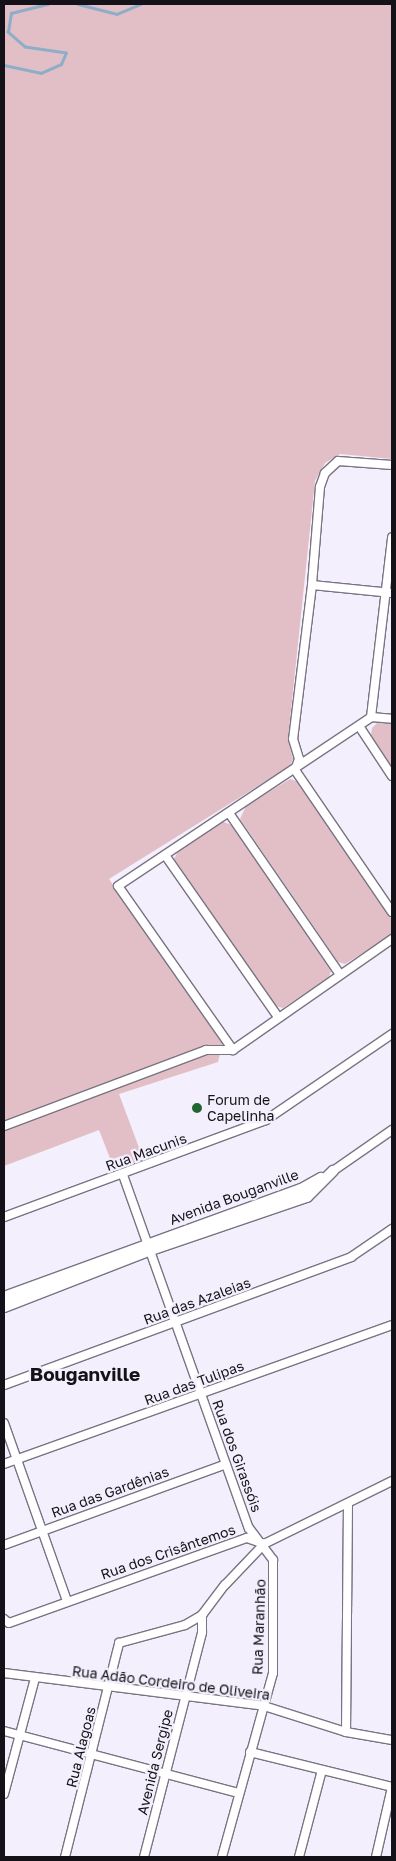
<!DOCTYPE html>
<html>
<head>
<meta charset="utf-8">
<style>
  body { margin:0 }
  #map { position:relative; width:396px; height:1861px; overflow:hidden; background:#f3effc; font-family:"Golos Text",sans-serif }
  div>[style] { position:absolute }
  .green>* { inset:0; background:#e2bfc7 }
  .stream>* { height:2.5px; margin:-1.25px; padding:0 1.25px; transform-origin:1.25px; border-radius:1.25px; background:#8daec6 }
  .roads { filter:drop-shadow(1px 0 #797483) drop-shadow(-1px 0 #797483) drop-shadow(0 1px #797483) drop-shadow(0 -1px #797483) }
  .minor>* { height:8px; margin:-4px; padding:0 4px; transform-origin:4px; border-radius:4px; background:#fff }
  .tertiary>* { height:10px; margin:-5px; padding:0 5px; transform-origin:5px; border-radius:5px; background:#fff }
  .dots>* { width:14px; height:14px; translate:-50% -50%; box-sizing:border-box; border:2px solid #f3effc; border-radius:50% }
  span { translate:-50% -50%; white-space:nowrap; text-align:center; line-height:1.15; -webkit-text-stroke:4.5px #f3effc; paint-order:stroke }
  .poi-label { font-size:14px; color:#141218 }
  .left { translate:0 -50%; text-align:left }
  .street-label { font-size:14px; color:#141218 }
  .district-label { font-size:19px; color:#141218; font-weight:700 }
  .frame { position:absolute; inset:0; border:5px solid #141218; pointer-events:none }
</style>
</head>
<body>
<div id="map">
  <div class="green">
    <div style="clip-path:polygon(4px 4px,392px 4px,392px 459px,340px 454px,325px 463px,315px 481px,288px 739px,293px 759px,290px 766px,109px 879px,223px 1042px,218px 1062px,119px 1094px,144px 1161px,115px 1171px,99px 1130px,4px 1166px)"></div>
    <div style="clip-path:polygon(378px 722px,392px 723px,392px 767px,371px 735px,372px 728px)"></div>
    <div style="clip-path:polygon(290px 779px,299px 782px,392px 920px,392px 935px,345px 964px,338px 962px,240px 819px,246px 806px)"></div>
    <div style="clip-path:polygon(221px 821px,234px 826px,331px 971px,329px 977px,283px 1008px,275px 1006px,270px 1000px,174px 859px,178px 851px)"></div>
  </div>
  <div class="stream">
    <div style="left:78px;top:4px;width:40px;rotate:14.4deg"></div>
    <div style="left:117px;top:14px;width:26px;rotate:-23deg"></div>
    <div style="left:4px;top:65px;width:38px;rotate:12deg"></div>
    <div style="left:41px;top:73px;width:22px;rotate:-24deg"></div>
    <div style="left:61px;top:64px;width:12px;rotate:-66deg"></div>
    <div style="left:66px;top:53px;width:41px;rotate:-171.7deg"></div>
    <div style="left:25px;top:47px;width:23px;rotate:-139deg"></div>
    <div style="left:8px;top:32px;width:19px;rotate:-81deg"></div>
    <div style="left:11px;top:13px;width:38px;rotate:-14deg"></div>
  </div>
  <div class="roads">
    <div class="minor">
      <div style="left:392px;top:465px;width:54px;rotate:-175.8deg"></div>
      <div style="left:338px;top:461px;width:18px;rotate:137deg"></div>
      <div style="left:325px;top:473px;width:15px;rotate:110deg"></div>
      <div style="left:320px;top:487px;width:98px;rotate:94.7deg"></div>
      <div style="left:312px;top:585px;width:155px;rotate:97deg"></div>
      <div style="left:293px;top:739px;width:21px;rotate:73deg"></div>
      <div style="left:299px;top:759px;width:12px;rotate:110deg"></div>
      <div style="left:295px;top:770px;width:172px;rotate:55.7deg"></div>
      <div style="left:312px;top:585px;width:80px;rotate:5.7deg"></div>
      <div style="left:371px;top:717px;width:181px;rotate:-83.3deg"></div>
      <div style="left:359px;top:726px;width:60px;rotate:56.6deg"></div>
      <div style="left:229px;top:813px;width:194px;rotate:55.5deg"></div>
      <div style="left:165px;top:855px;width:198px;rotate:55.1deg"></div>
      <div style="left:233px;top:1050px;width:200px;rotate:-125deg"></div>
      <div style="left:118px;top:886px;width:304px;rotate:-33.7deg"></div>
      <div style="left:371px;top:717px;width:21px;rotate:5deg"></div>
      <div style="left:4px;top:1126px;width:216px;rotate:-20.6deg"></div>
      <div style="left:206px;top:1050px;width:27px"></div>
      <div style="left:233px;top:1050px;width:194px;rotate:-34.9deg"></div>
      <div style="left:333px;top:1171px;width:72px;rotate:-34.8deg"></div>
      <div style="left:123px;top:1175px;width:375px;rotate:70.4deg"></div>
      <div style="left:249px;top:1528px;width:40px;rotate:53deg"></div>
      <div style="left:273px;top:1560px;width:113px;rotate:90deg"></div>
      <div style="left:273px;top:1673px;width:191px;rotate:105.5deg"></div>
      <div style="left:4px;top:1217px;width:279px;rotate:-20.3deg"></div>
      <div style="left:266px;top:1120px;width:153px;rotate:-34.3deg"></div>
      <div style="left:4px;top:1385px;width:370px;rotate:-20.2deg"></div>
      <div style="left:351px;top:1257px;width:50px;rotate:-34.3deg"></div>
      <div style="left:4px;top:1423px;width:189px;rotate:70.5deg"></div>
      <div style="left:4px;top:1464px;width:412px;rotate:-19.7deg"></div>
      <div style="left:4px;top:1545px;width:236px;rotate:-20deg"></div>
      <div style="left:4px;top:1619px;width:6px;rotate:39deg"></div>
      <div style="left:9px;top:1623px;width:253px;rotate:-19.7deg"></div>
      <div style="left:247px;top:1538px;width:18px;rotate:19deg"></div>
      <div style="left:264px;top:1544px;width:143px;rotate:-26.2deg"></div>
      <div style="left:4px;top:1673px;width:262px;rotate:7.2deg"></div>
      <div style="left:264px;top:1706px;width:86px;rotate:17.6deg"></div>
      <div style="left:346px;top:1732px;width:47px;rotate:9.9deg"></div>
      <div style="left:4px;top:1731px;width:242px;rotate:14.8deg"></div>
      <div style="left:346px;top:1732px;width:228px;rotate:-89.5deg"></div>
      <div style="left:250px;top:1752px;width:146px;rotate:13.8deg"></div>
      <div style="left:4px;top:1794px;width:120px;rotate:-75deg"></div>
      <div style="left:65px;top:1857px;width:221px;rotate:-75.8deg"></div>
      <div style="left:119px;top:1643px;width:68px;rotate:-15.3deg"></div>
      <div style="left:185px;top:1625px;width:20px;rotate:-30deg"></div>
      <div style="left:202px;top:1615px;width:38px;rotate:-53deg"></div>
      <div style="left:225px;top:1585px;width:57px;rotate:-46.4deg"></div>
      <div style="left:144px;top:1857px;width:232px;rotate:-75.5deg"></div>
      <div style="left:202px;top:1632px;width:17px;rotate:-90deg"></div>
      <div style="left:299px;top:1857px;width:90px;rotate:-75.2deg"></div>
      <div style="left:376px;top:1857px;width:72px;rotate:-77.1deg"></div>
    </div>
    <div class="tertiary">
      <div style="left:4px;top:1297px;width:316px;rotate:-20deg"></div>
      <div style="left:301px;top:1189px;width:23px;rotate:-29deg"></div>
      <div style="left:4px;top:1307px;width:158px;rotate:-21.2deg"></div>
      <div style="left:151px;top:1250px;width:165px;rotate:-18.8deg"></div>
      <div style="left:307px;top:1197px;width:37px;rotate:-45deg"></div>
    </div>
  </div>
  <div class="dots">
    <div style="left:197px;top:1108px;background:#1f6632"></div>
  </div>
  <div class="poi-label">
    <span class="left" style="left:207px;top:1108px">Forum de<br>Capelinha</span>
  </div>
  <div class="street-label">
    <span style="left:146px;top:1152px;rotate:-20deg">Rua Macunis</span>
    <span style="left:234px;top:1197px;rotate:-20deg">Avenida Bouganville</span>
    <span style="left:197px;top:1301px;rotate:-20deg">Rua das Azaleias</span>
    <span style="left:194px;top:1383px;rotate:-20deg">Rua das Tulipas</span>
    <span style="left:237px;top:1456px;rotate:70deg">Rua dos Girassóis</span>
    <span style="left:110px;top:1492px;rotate:-20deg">Rua das Gardênias</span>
    <span style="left:168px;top:1552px;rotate:-19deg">Rua dos Crisântemos</span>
    <span style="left:259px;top:1627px;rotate:-88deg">Rua Maranhão</span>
    <span style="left:171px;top:1683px;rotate:7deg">Rua Adão Cordeiro de Oliveira</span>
    <span style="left:81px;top:1747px;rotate:-76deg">Rua Alagoas</span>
    <span style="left:155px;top:1762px;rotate:-76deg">Avenida Sergipe</span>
  </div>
  <div class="district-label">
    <span style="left:85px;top:1374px">Bouganville</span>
  </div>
  <div class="frame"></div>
</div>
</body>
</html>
